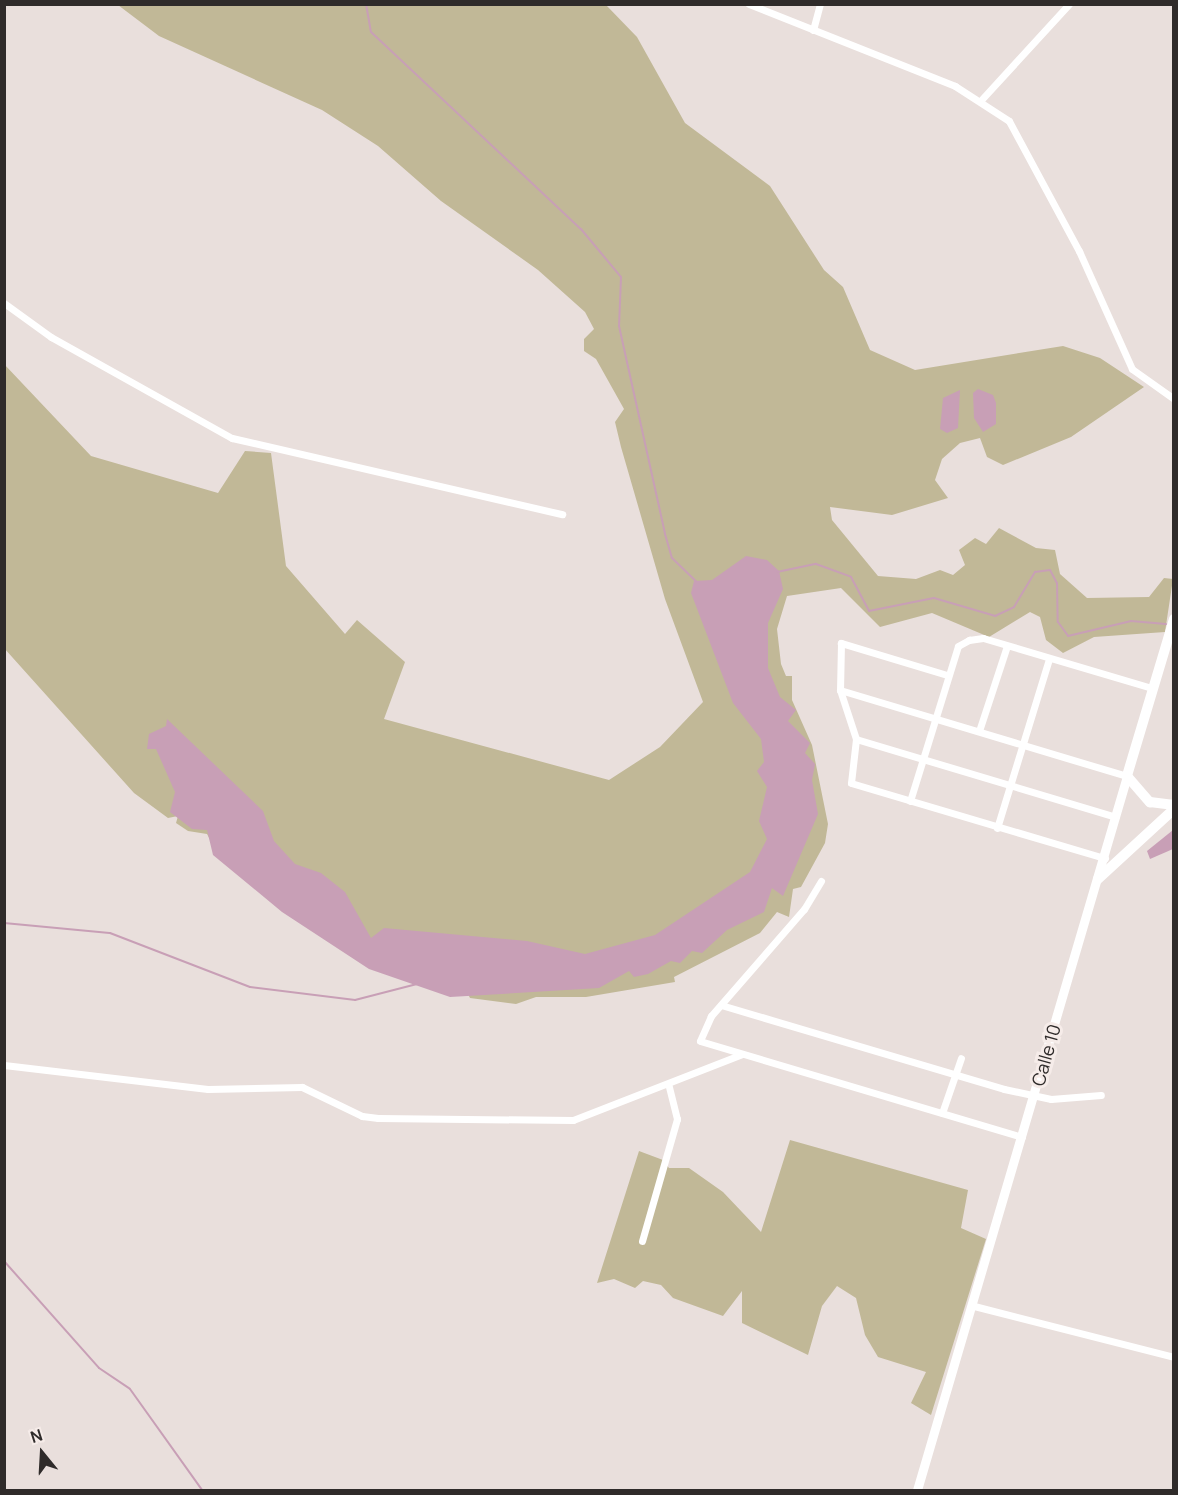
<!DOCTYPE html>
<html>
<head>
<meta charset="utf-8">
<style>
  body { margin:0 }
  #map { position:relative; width:1178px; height:1495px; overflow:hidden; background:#e9dfdc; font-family:Manrope,sans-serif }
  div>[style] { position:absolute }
  .green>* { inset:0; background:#c1b897 }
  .water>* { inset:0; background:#c89fb6 }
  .stream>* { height:2px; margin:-1px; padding:0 1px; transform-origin:1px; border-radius:1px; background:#c89fb6 }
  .minor>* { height:7px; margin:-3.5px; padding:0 3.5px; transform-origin:3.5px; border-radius:3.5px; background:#fff }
  .tertiary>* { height:9px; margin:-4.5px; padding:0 4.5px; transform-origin:4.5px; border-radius:4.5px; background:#fff }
  .secondary>* { height:10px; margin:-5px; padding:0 5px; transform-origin:5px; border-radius:5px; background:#fff }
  span { translate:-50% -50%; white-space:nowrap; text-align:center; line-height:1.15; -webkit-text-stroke:6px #f6ece9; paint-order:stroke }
  .street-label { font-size:18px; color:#2f2b2a }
  .frame { position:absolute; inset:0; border:6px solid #2f2b2a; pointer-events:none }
  .north { position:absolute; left:12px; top:1423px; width:60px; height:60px; -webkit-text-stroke:4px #f6ece9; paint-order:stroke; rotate:342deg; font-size:16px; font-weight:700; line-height:24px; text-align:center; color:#2f2b2a }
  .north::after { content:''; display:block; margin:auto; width:21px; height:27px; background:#2f2b2a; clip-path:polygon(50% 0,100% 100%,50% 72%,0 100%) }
</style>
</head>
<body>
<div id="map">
  <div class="green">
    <div style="clip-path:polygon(118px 5px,606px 5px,637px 37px,685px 123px,770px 186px,824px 270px,843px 287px,870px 350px,915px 370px,1063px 346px,1100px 358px,1144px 387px,1071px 437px,1003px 465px,987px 457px,980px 438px,960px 443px,942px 459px,935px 480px,948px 498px,892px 515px,830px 507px,832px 520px,878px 576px,916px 579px,940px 570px,953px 575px,965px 565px,959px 550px,975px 538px,986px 544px,999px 528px,1036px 548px,1055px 550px,1060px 574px,1087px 598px,1149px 597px,1164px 578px,1173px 579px,1165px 632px,1094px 637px,1063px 653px,1046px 640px,1040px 617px,1030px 612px,989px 637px,932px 613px,880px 627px,841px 588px,787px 596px,777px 629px,781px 664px,786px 676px,792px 676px,792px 700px,812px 745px,828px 824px,825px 843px,801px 887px,793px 889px,789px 917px,777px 912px,760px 933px,674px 977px,675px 982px,586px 997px,536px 997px,516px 1004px,470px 998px,463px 984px,387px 959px,214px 847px,207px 834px,188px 831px,176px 823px,178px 816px,168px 818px,134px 793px,4px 648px,4px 364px,91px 456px,218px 493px,245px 451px,271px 453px,286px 566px,345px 634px,357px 620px,405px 662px,384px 719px,609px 780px,660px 747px,703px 702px,665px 599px,621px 447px,615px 422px,624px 409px,596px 359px,584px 351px,584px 339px,594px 329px,585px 312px,538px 270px,441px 201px,378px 146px,322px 110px,159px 36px)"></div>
    <div style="clip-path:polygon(790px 1140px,968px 1190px,961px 1228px,986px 1239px,931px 1415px,911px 1403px,926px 1372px,878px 1357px,865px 1335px,856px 1298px,837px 1286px,822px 1306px,808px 1355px,742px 1323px,742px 1291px,723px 1316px,673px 1298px,661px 1285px,643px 1281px,635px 1288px,614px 1279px,597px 1283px,639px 1151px,663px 1160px,669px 1168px,689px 1168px,723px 1192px,761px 1232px)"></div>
  </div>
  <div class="water">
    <div style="clip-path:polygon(978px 389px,993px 395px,996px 403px,996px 424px,983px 432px,974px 418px,973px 393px)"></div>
    <div style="clip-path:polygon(960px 390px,958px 428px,947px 433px,940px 429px,943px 398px)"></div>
    <div style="clip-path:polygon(746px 556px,767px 560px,779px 571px,783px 589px,768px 623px,768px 668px,780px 697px,796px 710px,788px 721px,810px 743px,805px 753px,815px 764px,812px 780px,818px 814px,783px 896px,772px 888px,764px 912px,727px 930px,702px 953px,692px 951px,680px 963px,671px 961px,648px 974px,634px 977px,629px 971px,599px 988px,450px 997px,369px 969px,282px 912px,213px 855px,207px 830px,192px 829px,170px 812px,175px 792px,156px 749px,147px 749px,149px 734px,166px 726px,167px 719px,263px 811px,274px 841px,295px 864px,321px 873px,345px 892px,371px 938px,384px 928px,527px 941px,585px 954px,655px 935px,750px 872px,767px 839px,759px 821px,767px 787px,757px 771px,764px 762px,761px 739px,733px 703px,691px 593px,694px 581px,712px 580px)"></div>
    <div style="clip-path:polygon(1173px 830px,1173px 849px,1150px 859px,1147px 851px)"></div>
  </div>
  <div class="stream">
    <div style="left:366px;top:4px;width:28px;rotate:80deg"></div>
    <div style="left:371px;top:32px;width:288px;rotate:43.2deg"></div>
    <div style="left:581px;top:229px;width:62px;rotate:50.2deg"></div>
    <div style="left:621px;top:277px;width:49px;rotate:92.3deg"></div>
    <div style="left:619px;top:326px;width:213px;rotate:77.5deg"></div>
    <div style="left:665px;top:534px;width:25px;rotate:74deg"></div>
    <div style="left:672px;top:558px;width:33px;rotate:44deg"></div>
    <div style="left:777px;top:572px;width:40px;rotate:-12deg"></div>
    <div style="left:816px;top:564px;width:37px;rotate:20deg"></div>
    <div style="left:851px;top:577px;width:38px;rotate:62deg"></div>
    <div style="left:869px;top:611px;width:66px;rotate:-11.3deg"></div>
    <div style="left:934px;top:598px;width:64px;rotate:16.4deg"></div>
    <div style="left:995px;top:616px;width:21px;rotate:-25deg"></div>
    <div style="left:1014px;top:607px;width:41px;rotate:-59deg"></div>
    <div style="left:1035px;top:572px;width:15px;rotate:-8deg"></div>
    <div style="left:1050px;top:570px;width:15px;rotate:62deg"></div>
    <div style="left:1057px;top:583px;width:39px;rotate:89deg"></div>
    <div style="left:1058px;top:622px;width:17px;rotate:54deg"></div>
    <div style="left:1068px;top:636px;width:65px;rotate:-13.4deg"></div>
    <div style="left:1131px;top:621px;width:35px;rotate:5deg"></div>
    <div style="left:4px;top:923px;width:106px;rotate:5.4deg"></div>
    <div style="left:110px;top:933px;width:150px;rotate:21.1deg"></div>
    <div style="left:250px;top:987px;width:106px;rotate:7.1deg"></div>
    <div style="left:355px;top:1000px;width:64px;rotate:-14.5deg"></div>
    <div style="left:4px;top:1261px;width:143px;rotate:48.4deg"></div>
    <div style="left:99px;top:1368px;width:37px;rotate:34deg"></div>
    <div style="left:130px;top:1389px;width:124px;rotate:54.5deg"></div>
  </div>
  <div class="minor">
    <div style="left:749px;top:4px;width:222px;rotate:21.7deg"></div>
    <div style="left:955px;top:86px;width:64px;rotate:32.9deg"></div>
    <div style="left:1009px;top:121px;width:148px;rotate:61.7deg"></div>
    <div style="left:1079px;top:251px;width:129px;rotate:65.8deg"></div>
    <div style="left:1132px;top:369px;width:52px;rotate:35.5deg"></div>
    <div style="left:813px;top:30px;width:27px;rotate:-75deg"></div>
    <div style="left:982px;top:99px;width:129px;rotate:-47.5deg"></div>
    <div style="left:4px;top:303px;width:58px;rotate:35.9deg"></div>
    <div style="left:51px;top:337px;width:207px;rotate:29.2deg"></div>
    <div style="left:232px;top:438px;width:339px;rotate:13deg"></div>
    <div style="left:947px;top:675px;width:111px;rotate:-163.2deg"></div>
    <div style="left:841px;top:643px;width:47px;rotate:91.2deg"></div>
    <div style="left:840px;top:690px;width:52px;rotate:71.9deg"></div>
    <div style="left:856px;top:739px;width:44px;rotate:96.5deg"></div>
    <div style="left:851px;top:783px;width:265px;rotate:16.5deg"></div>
    <div style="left:840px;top:690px;width:300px;rotate:16.7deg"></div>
    <div style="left:979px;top:731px;width:89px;rotate:-71.8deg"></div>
    <div style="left:856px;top:739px;width:271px;rotate:16.7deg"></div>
    <div style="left:910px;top:801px;width:162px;rotate:-72.8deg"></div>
    <div style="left:958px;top:646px;width:13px;rotate:-29deg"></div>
    <div style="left:969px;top:640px;width:14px;rotate:-8deg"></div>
    <div style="left:983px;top:638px;width:176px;rotate:16.5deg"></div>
    <div style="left:997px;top:828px;width:177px;rotate:-72.9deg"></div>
    <div style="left:821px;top:881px;width:33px;rotate:121deg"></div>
    <div style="left:804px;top:909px;width:142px;rotate:131deg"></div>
    <div style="left:711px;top:1016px;width:27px;rotate:114deg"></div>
    <div style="left:700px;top:1041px;width:336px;rotate:16.6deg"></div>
    <div style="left:721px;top:1005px;width:295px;rotate:16.5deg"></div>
    <div style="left:1004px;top:1089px;width:48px;rotate:12deg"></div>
    <div style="left:1051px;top:1099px;width:50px;rotate:-4.6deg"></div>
    <div style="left:4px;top:1065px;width:205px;rotate:6.7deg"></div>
    <div style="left:208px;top:1089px;width:94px;rotate:-1.2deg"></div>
    <div style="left:302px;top:1087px;width:67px;rotate:25.8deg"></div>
    <div style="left:362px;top:1116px;width:16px;rotate:7deg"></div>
    <div style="left:378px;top:1118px;width:195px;rotate:0.6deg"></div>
    <div style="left:573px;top:1120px;width:181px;rotate:-21.3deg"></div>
    <div style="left:942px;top:1113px;width:58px;rotate:-70.9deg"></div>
    <div style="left:642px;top:1241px;width:127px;rotate:-74deg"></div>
    <div style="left:677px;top:1119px;width:34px;rotate:-104deg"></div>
    <div style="left:974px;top:1306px;width:206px;rotate:14.3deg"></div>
  </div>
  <div class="tertiary">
    <div style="left:917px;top:1490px;width:744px;rotate:-73.61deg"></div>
  </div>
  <div class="secondary">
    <div style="left:1174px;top:619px;width:164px;rotate:106.7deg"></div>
    <div style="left:1127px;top:776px;width:35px;rotate:49deg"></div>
    <div style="left:1150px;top:802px;width:24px;rotate:7deg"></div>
    <div style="left:1098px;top:879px;width:103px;rotate:-42.6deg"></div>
  </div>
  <div class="street-label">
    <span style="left:1046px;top:1055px;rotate:-74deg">Calle 10</span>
  </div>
  <div class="frame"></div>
  <div class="north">N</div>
</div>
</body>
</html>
